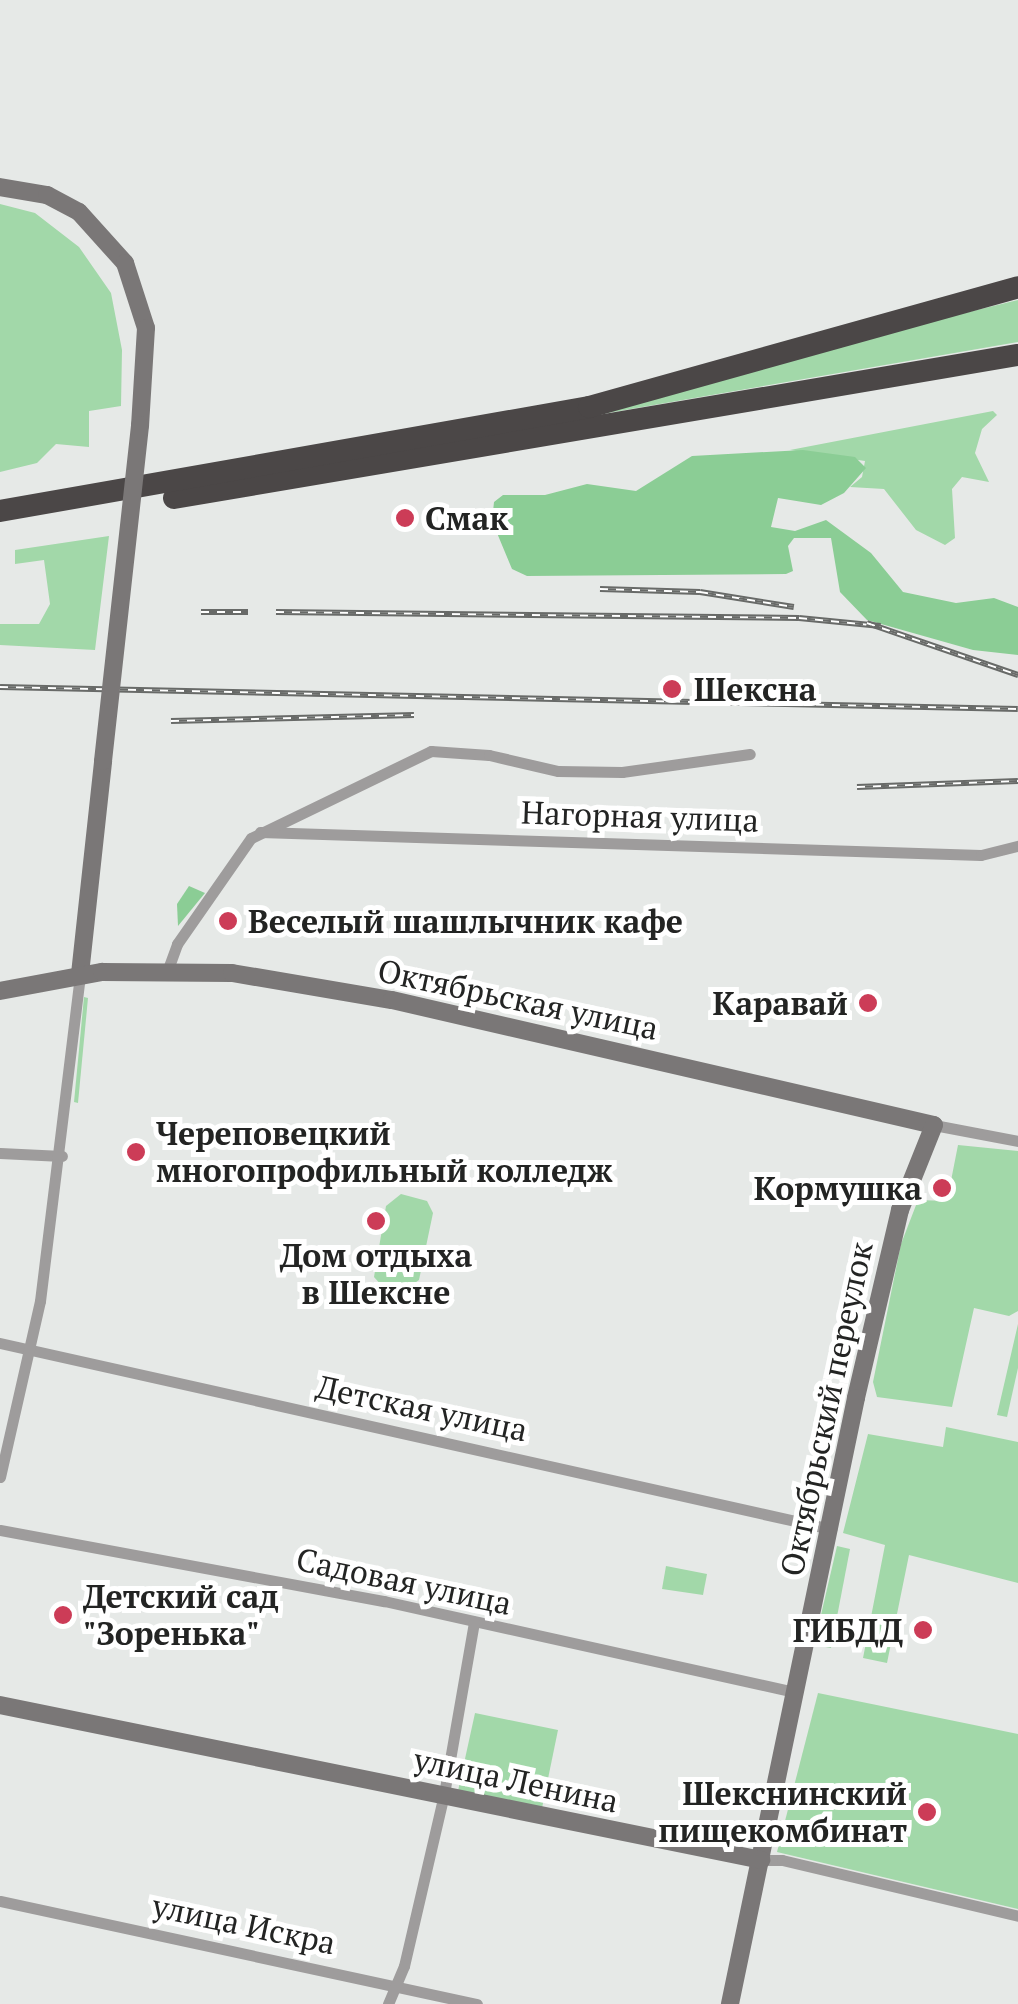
<!DOCTYPE html>
<html>
<head>
<meta charset="utf-8">
<style>
  body { margin:0 }
  #map { position:relative; width:1018px; height:2004px; overflow:hidden; background:#e6e9e7; font-family:"PT Serif",serif }
  div>[style] { position:absolute }
  .green>* { inset:0; background:#a2d8a9 }
  .forest>* { inset:0; background:#8bcd95 }
  .street>* { height:11px; margin:-5.5px; padding:0 5.5px; transform-origin:5.5px; border-radius:5.5px; background:#9e9c9c }
  .secondary>* { height:18px; margin:-9px; padding:0 9px; transform-origin:9px; border-radius:9px; background:#7a7777 }
  .highway>* { height:22px; margin:-11px; padding:0 11px; transform-origin:11px; border-radius:11px; background:#4b4747 }
  .rail>* { height:6px; margin-top:-3px; transform-origin:0; background:repeating-linear-gradient(90deg,#fff 0 8px,#686a68 0 16px); box-sizing:border-box; border-block:2px solid #686a68 }
  .secondary-bridge>* { height:18px; margin:-9px; padding:0 9px; transform-origin:9px; border-radius:9px; background:#7a7777 }
  .dots>* { width:28px; height:28px; translate:-50% -50%; box-sizing:border-box; border:5px solid #fff; border-radius:50% }
  span { translate:-50% -50%; white-space:nowrap; text-align:center; line-height:1.15; -webkit-text-stroke:10px #fff; paint-order:stroke }
  .poi-label { font-size:32px; color:#232423; font-weight:700 }
  .left { translate:0 -50%; text-align:left }
  .right { translate:-100% -50%; text-align:right }
  .street-label { font-size:32px; color:#232423 }
</style>
</head>
<body>
<div id="map">
  <div class="green">
    <div style="clip-path:polygon(0 204px,35px 213px,79px 247px,111px 293px,122px 350px,121px 406px,89px 411px,89px 447px,56px 444px,37px 463px,0 472px)"></div>
    <div style="clip-path:polygon(1018px 300px,1018px 342px,435px 443px,874px 335px)"></div>
    <div style="clip-path:polygon(993px 411px,997px 415px,982px 429px,975px 453px,989px 482px,962px 477px,952px 489px,955px 538px,945px 545px,916px 530px,884px 489px,850px 487px,862px 477px,865px 461px,790px 450px)"></div>
    <div style="clip-path:polygon(109px 536px,95px 650px,0 645px,0 624px,39px 624px,50px 604px,44px 560px,15px 564px,15px 550px)"></div>
    <div style="clip-path:polygon(84px 997px,88px 998px,78px 1103px,74px 1102px)"></div>
    <div style="clip-path:polygon(958px 1145px,1018px 1151px,1018px 1311px,1009px 1316px,974px 1308px,952px 1407px,877px 1397px,873px 1382px,901px 1244px,918px 1200px,947px 1201px)"></div>
    <div style="clip-path:polygon(401px 1194px,427px 1201px,433px 1213px,419px 1280px,405px 1290px,382px 1286px,374px 1277px,386px 1206px)"></div>
    <div style="clip-path:polygon(1018px 1324px,1018px 1368px,1007px 1417px,997px 1415px)"></div>
    <div style="clip-path:polygon(946px 1427px,1018px 1442px,1018px 1583px,909px 1555px,887px 1663px,863px 1658px,885px 1545px,843px 1533px,868px 1434px,943px 1447px)"></div>
    <div style="clip-path:polygon(837px 1546px,850px 1549px,831px 1648px,814px 1645px)"></div>
    <div style="clip-path:polygon(666px 1566px,707px 1574px,703px 1595px,662px 1589px)"></div>
    <div style="clip-path:polygon(818px 1693px,1018px 1734px,1018px 1909px,777px 1852px)"></div>
    <div style="clip-path:polygon(475px 1713px,558px 1730px,542px 1808px,458px 1791px)"></div>
  </div>
  <div class="forest">
    <div style="clip-path:polygon(803px 450px,855px 457px,866px 468px,844px 493px,821px 505px,778px 498px,771px 527px,795px 531px,826px 520px,871px 553px,903px 592px,956px 603px,994px 598px,1018px 607px,1018px 655px,973px 650px,867px 620px,840px 592px,831px 538px,794px 538px,788px 546px,793px 571px,786px 574px,527px 576px,512px 569px,492px 521px,494px 502px,503px 495px,545px 495px,587px 484px,636px 491px,692px 456px)"></div>
    <div style="clip-path:polygon(189px 886px,205px 893px,178px 926px,177px 904px)"></div>
  </div>
  <div class="street">
    <div style="left:260px;top:832px;width:721px;rotate:1.83deg"></div>
    <div style="left:981px;top:855px;width:38px;rotate:-14deg"></div>
    <div style="left:168px;top:969px;width:27px;rotate:-70deg"></div>
    <div style="left:177px;top:944px;width:129px;rotate:-55.1deg"></div>
    <div style="left:251px;top:838px;width:200px;rotate:-25.8deg"></div>
    <div style="left:431px;top:751px;width:58px;rotate:3.9deg"></div>
    <div style="left:489px;top:755px;width:71px;rotate:13.1deg"></div>
    <div style="left:558px;top:771px;width:64px;rotate:0.9deg"></div>
    <div style="left:622px;top:772px;width:129px;rotate:-8deg"></div>
    <div style="left:934px;top:1125px;width:86px;rotate:10.8deg"></div>
    <div style="left:0;top:1153px;width:62px;rotate:2.8deg"></div>
    <div style="left:0;top:1343px;width:852px;rotate:12.62deg"></div>
    <div style="left:0;top:1477px;width:180px;rotate:-77.2deg"></div>
    <div style="left:40px;top:1301px;width:329px;rotate:-83deg"></div>
    <div style="left:0;top:1530px;width:391px;rotate:10.5deg"></div>
    <div style="left:384px;top:1601px;width:421px;rotate:12.5deg"></div>
    <div style="left:761px;top:1860px;width:21px"></div>
    <div style="left:782px;top:1860px;width:243px;rotate:13.3deg"></div>
    <div style="left:0;top:1901px;width:488px;rotate:12.2deg"></div>
    <div style="left:388px;top:2004px;width:41px;rotate:-67.2deg"></div>
    <div style="left:404px;top:1966px;width:177px;rotate:-76.9deg"></div>
    <div style="left:444px;top:1794px;width:175px;rotate:-80.1deg"></div>
  </div>
  <div class="secondary">
    <div style="left:0;top:187px;width:48px;rotate:9.7deg"></div>
    <div style="left:47px;top:195px;width:36px;rotate:28deg"></div>
    <div style="left:79px;top:212px;width:69px;rotate:48deg"></div>
    <div style="left:125px;top:263px;width:68px;rotate:72.1deg"></div>
    <div style="left:146px;top:328px;width:97px;rotate:93.5deg"></div>
    <div style="left:80px;top:974px;width:214px;rotate:-83.8deg"></div>
    <div style="left:0;top:991px;width:104px;rotate:-10.6deg"></div>
    <div style="left:102px;top:972px;width:130px;rotate:0.4deg"></div>
    <div style="left:232px;top:973px;width:162px;rotate:9.6deg"></div>
    <div style="left:392px;top:1000px;width:556px;rotate:12.99deg"></div>
    <div style="left:934px;top:1125px;width:92px;rotate:111.8deg"></div>
    <div style="left:900px;top:1210px;width:193px;rotate:103.2deg"></div>
    <div style="left:856px;top:1398px;width:619px;rotate:101.75deg"></div>
    <div style="left:0;top:1705px;width:777px;rotate:11.51deg"></div>
  </div>
  <div class="highway">
    <div style="left:174px;top:498px;width:856px;rotate:-9.62deg"></div>
    <div style="left:0;top:511px;width:598px;rotate:-10.01deg"></div>
    <div style="left:589px;top:407px;width:445px;rotate:-15.6deg"></div>
  </div>
  <div class="rail">
    <div style="left:600px;top:589px;width:100px;rotate:1.7deg"></div>
    <div style="left:700px;top:592px;width:95px;rotate:9.1deg"></div>
    <div style="left:201px;top:612px;width:47px"></div>
    <div style="left:276px;top:612px;width:523px;rotate:0.66deg"></div>
    <div style="left:799px;top:618px;width:82px;rotate:5.6deg"></div>
    <div style="left:867px;top:623px;width:160px;rotate:19deg"></div>
    <div style="left:0;top:687px;width:1018px;rotate:1.24deg"></div>
    <div style="left:171px;top:721px;width:243px;rotate:-1.4deg"></div>
    <div style="left:857px;top:787px;width:161px;rotate:-2.1deg"></div>
  </div>
  <div class="secondary-bridge">
    <div style="left:103px;top:761px;width:338px;rotate:-83.7deg"></div>
  </div>
  <div class="dots">
    <div style="left:405px;top:518px;background:#cc3c57"></div>
    <div style="left:672px;top:689px;background:#cc3c57"></div>
    <div style="left:228px;top:921px;background:#cc3c57"></div>
    <div style="left:868px;top:1003px;background:#cc3c57"></div>
    <div style="left:136px;top:1152px;background:#cc3c57"></div>
    <div style="left:942px;top:1188px;background:#cc3c57"></div>
    <div style="left:376px;top:1221px;background:#cc3c57"></div>
    <div style="left:63px;top:1615px;background:#cc3c57"></div>
    <div style="left:923px;top:1630px;background:#cc3c57"></div>
    <div style="left:927px;top:1812px;background:#cc3c57"></div>
  </div>
  <div class="poi-label">
    <span class="left" style="left:425px;top:518px">Смак</span>
    <span class="left" style="left:694px;top:689px">Шексна</span>
    <span class="left" style="left:248px;top:921px">Веселый шашлычник кафе</span>
    <span class="right" style="left:848px;top:1003px">Каравай</span>
    <span class="left" style="left:156px;top:1152px">Череповецкий<br>многопрофильный колледж</span>
    <span class="right" style="left:922px;top:1188px">Кормушка</span>
    <span style="left:376px;top:1274px">Дом отдыха<br>в Шекснe</span>
    <span class="left" style="left:83px;top:1615px">Детский сад<br>"Зоренька"</span>
    <span class="right" style="left:903px;top:1630px">ГИБДД</span>
    <span class="right" style="left:907px;top:1812px">Шекснинский<br>пищекомбинат</span>
  </div>
  <div class="street-label">
    <span style="left:640px;top:816px;rotate:2deg">Нагорная улица</span>
    <span style="left:518px;top:999px;rotate:12deg">Октябрьская улица</span>
    <span style="left:422px;top:1408px;rotate:12deg">Детская улица</span>
    <span style="left:826px;top:1409px;rotate:-78deg">Октябрьский переулок</span>
    <span style="left:404px;top:1581px;rotate:12deg">Садовая улица</span>
    <span style="left:516px;top:1780px;rotate:12deg">улица Ленина</span>
    <span style="left:244px;top:1924px;rotate:12deg">улица Искра</span>
  </div>
</div>
</body>
</html>
